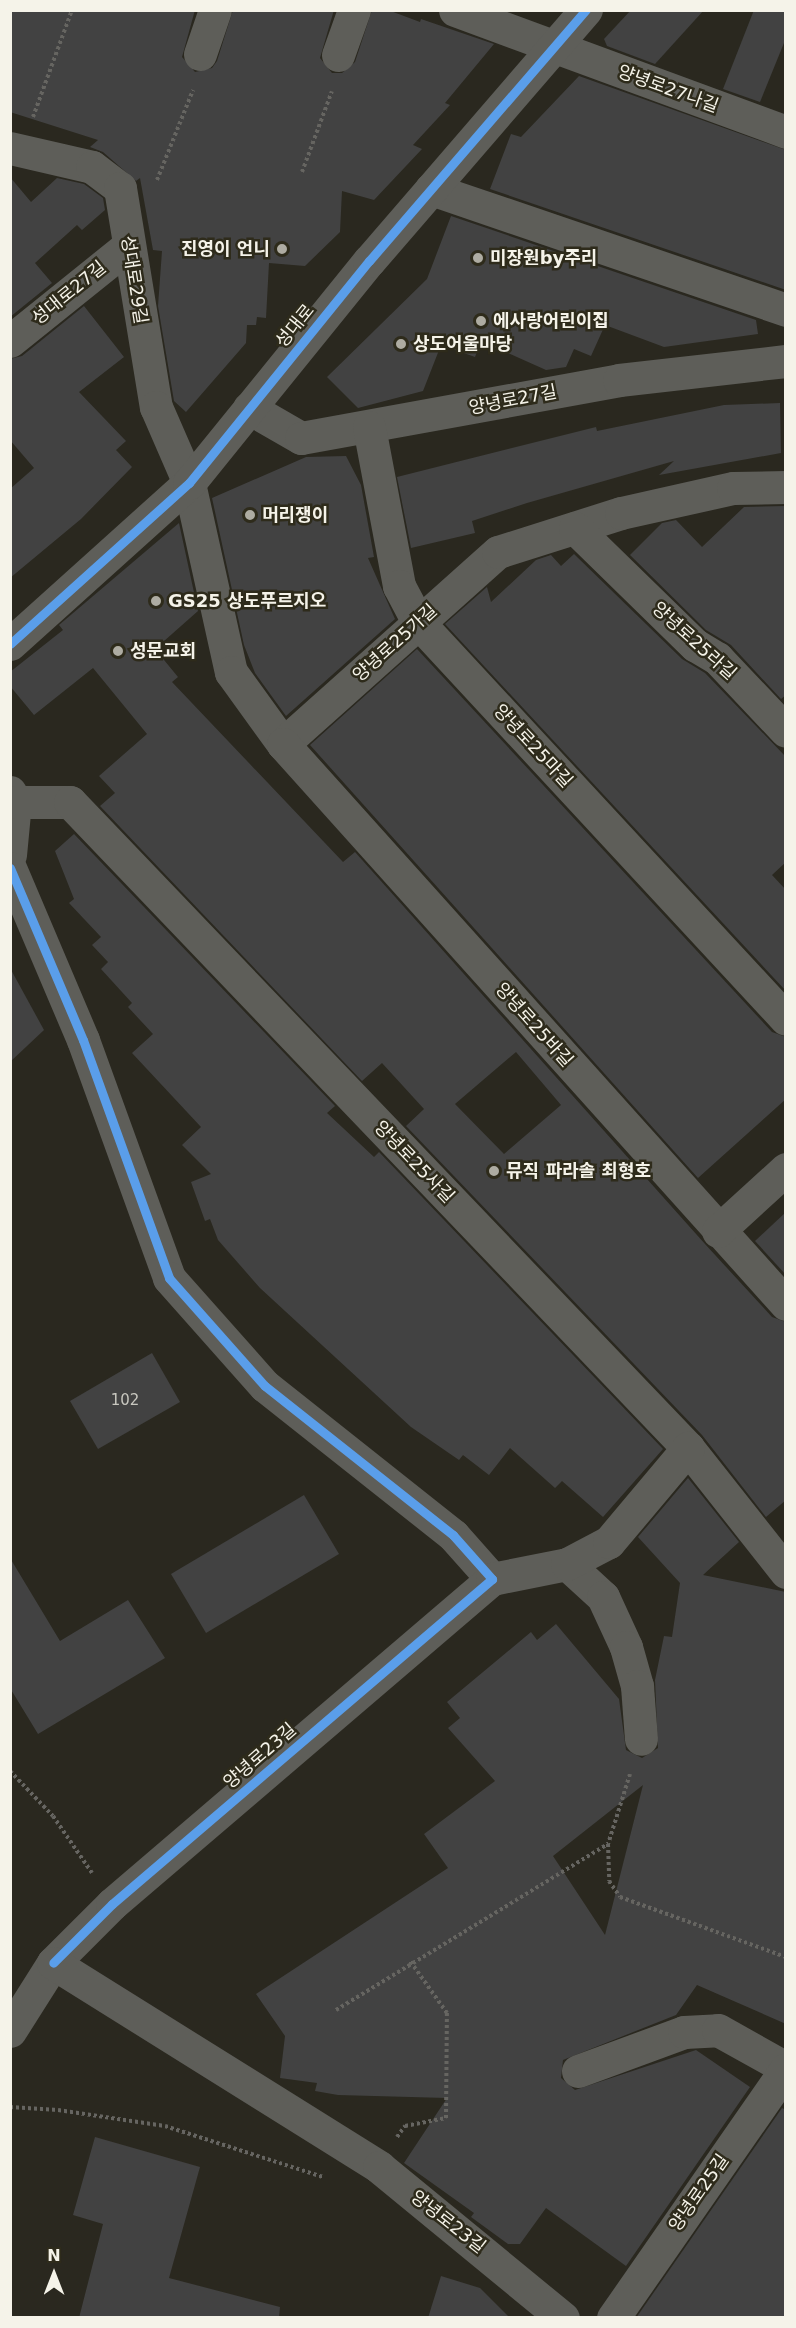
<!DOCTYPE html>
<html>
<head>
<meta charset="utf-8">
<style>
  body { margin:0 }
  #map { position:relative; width:796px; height:2328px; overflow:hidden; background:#2a281f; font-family:"DejaVu Sans","Noto Sans KR",sans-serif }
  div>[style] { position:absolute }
  .building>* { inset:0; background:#424242 }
  .path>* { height:4px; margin-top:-2px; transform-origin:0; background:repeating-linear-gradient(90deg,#666561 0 3px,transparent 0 6px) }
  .minor>* { height:33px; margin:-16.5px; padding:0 16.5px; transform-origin:16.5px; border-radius:16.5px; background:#5e5e59 }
  .cycleway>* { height:9px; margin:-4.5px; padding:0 4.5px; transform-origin:4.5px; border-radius:4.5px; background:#5a9eea }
  .dots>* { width:16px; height:16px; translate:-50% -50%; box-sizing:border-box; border:3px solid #2e2b1b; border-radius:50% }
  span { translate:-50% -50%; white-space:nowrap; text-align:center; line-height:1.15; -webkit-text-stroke:5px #2e2b1b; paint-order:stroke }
  .number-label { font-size:15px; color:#c8c7bf }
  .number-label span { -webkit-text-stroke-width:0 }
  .street-label { font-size:18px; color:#f5f3e9 }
  .poi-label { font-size:18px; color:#f5f3e9; font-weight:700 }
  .right { translate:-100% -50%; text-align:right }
  .left { translate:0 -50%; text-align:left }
  .frame { position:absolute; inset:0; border:12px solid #f5f3e9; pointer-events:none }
  .north { position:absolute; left:24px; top:2244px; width:60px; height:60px; -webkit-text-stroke:4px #2e2b1b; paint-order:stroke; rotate:0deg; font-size:16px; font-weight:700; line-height:24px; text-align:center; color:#f5f3e9 }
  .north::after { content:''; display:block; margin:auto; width:21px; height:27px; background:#f5f3e9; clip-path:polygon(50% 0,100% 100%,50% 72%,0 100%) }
</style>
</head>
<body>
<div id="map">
  <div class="building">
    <div style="clip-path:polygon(10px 10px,195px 10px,182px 57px,195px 72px,212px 68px,217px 61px,233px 10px,334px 10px,320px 58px,332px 73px,342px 73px,355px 62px,372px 10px,388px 10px,420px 22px,421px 19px,494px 44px,445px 103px,450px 105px,413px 145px,422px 149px,374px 200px,342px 191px,340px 232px,305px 266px,269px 263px,266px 318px,257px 317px,256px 325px,247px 325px,246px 343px,186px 412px,174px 401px,158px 306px,162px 251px,153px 250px,140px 178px,136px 181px,103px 152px,90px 147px,98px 140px,10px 112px)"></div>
    <div style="clip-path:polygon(631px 10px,704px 10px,655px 64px,607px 46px,604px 39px)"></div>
    <div style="clip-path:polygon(754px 10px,786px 10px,786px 38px,760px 102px,723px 89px)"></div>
    <div style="clip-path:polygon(579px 76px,786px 150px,786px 290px,490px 189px,511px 134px,521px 137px)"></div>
    <div style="clip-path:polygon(10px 177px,31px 202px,57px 178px,84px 184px,103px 198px,105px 210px,82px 230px,77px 225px,35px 263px,52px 283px,10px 317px)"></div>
    <div style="clip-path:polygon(451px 216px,756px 320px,758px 334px,664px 347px,605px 325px,591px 356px,574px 349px,566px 367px,546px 370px,481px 341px,475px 357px,441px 345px,423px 391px,358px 408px,327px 377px,427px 279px)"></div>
    <div style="clip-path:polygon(84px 306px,124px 357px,79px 392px,126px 441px,116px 450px,132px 467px,81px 519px,10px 578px,10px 489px,34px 468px,10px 440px,10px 359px,22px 356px)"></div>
    <div style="clip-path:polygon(780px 403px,781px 453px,659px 475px,674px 461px,527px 503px,472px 521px,475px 533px,411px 548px,397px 477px,596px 427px,597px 431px,724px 405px)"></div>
    <div style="clip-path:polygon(346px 456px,361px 485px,374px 557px,368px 558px,395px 619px,286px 716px,255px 673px,244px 645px,212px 498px,306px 457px)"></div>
    <div style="clip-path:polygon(786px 506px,786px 695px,781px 699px,731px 645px,706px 630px,630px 555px,662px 523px,676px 520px,702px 547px,744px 507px)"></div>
    <div style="clip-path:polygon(evenodd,179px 523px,198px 611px,155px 649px,178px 677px,172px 682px,343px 862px,355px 852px,705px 1244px,772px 1317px,786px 1322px,786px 1500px,766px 1517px,702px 1435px,406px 1126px,424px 1109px,382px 1063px,362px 1081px,100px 806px,115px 793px,99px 776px,147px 734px,93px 668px,34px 715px,10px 686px,10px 672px,63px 630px,59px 625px,179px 523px,516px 1052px,561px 1105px,504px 1154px,455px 1104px,516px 1052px)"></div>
    <div style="clip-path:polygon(574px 554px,682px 659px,705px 673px,786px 757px,786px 862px,772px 875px,786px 890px,786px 991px,445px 624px,487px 587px,491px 602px,536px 560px,551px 555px,561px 566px)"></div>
    <div style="clip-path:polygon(417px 649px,772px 1032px,786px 1037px,786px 1099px,698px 1178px,310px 745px)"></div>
    <div style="clip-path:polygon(74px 834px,335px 1106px,327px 1113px,374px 1157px,379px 1152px,663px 1449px,603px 1517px,562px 1481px,555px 1488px,510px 1448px,489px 1475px,463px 1455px,459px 1460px,411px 1427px,260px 1288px,218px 1240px,210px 1219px,205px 1221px,191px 1182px,211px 1174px,182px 1145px,201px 1127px,132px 1053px,153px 1034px,128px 1007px,132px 1003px,101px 969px,108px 962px,92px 945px,101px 937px,69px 903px,74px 899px,55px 851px)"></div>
    <div style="clip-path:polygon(10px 968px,44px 1030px,10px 1062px)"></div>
    <div style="clip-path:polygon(786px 1212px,786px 1275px,755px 1241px)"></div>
    <div style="clip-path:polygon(152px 1353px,180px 1402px,98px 1449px,70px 1401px)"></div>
    <div style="clip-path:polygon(evenodd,688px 1478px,739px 1542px,703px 1575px,786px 1592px,786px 2024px,697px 1985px,676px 2015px,563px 2060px,561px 2078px,575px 2090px,696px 2050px,750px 2087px,626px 2266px,546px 2208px,520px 2244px,508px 2244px,471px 2217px,474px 2213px,404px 2163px,447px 2098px,338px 2095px,315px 2091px,317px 2083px,280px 2078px,285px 2036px,256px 1994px,448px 1868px,424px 1834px,495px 1781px,448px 1728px,460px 1718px,447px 1702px,531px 1632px,537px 1640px,556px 1624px,619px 1699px,626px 1750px,642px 1758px,658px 1748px,655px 1680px,664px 1636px,672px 1637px,680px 1583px,638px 1537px,688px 1478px,643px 1785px,605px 1935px,553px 1856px,643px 1785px)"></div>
    <div style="clip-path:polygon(304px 1495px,339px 1554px,206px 1633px,171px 1574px)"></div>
    <div style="clip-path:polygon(10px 1558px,60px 1641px,128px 1600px,165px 1658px,38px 1734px,10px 1688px)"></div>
    <div style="clip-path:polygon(782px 2108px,786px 2110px,786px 2318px,636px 2318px)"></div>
    <div style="clip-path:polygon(95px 2137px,200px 2167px,169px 2278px,280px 2307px,279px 2318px,79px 2318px,103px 2224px,73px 2215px)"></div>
    <div style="clip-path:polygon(441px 2276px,480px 2288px,510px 2318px,428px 2318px)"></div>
  </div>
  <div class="path">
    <div style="left:33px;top:117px;width:114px;rotate:-70deg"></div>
    <div style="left:302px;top:172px;width:86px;rotate:-69.7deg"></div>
    <div style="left:157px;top:180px;width:97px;rotate:-68.2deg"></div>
    <div style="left:10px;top:1771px;width:62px;rotate:46.3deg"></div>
    <div style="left:53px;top:1816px;width:69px;rotate:55.6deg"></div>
    <div style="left:630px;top:1774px;width:73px;rotate:107.4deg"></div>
    <div style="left:608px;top:1844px;width:37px;rotate:88deg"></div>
    <div style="left:609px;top:1881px;width:19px;rotate:55deg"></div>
    <div style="left:620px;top:1897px;width:177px;rotate:19.9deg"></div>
    <div style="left:336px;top:2010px;width:319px;rotate:-31.4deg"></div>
    <div style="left:10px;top:2107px;width:48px;rotate:3.6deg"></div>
    <div style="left:58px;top:2110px;width:108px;rotate:8.5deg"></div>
    <div style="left:165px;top:2126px;width:166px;rotate:17.9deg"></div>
    <div style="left:397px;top:2137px;width:14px;rotate:-54deg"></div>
    <div style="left:405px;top:2126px;width:42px;rotate:-11deg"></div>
    <div style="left:446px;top:2118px;width:105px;rotate:-89.5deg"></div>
    <div style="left:447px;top:2013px;width:64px;rotate:-125.4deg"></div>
  </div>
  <div class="minor">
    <div style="left:455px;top:10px;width:353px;rotate:20.2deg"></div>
    <div style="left:200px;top:54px;width:46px;rotate:-71.2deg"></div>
    <div style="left:338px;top:55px;width:48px;rotate:-70.4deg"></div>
    <div style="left:10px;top:148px;width:84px;rotate:13deg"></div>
    <div style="left:92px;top:167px;width:35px;rotate:37deg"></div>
    <div style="left:120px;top:188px;width:222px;rotate:80.7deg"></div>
    <div style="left:156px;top:407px;width:83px;rotate:66.5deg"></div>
    <div style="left:189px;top:483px;width:194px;rotate:77.5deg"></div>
    <div style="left:231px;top:672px;width:89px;rotate:54.2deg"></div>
    <div style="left:283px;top:744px;width:288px;rotate:-41.8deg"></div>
    <div style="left:498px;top:552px;width:129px;rotate:-17.6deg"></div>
    <div style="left:621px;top:513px;width:115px;rotate:-12.6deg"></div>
    <div style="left:733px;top:488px;width:53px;rotate:-1.1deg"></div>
    <div style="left:431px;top:189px;width:375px;rotate:18.8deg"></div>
    <div style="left:10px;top:341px;width:151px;rotate:-38.8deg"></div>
    <div style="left:249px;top:408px;width:60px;rotate:30deg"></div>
    <div style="left:301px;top:438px;width:323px;rotate:-10.3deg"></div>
    <div style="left:619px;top:380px;width:168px;rotate:-6.5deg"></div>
    <div style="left:369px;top:427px;width:162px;rotate:79.3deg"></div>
    <div style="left:399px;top:586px;width:41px;rotate:62.2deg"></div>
    <div style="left:418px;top:622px;width:541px;rotate:47.17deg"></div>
    <div style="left:575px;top:528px;width:168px;rotate:44.3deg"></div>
    <div style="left:695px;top:645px;width:26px;rotate:31deg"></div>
    <div style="left:717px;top:658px;width:100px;rotate:46.6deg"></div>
    <div style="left:10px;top:644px;width:241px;rotate:-42deg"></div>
    <div style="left:189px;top:483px;width:286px;rotate:-51deg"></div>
    <div style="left:369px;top:261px;width:332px;rotate:-49.2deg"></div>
    <div style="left:283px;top:744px;width:753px;rotate:48.07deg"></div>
    <div style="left:10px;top:792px;width:11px;rotate:63deg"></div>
    <div style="left:15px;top:802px;width:53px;rotate:95.4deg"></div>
    <div style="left:15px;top:802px;width:55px"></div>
    <div style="left:70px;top:802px;width:894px;rotate:46.27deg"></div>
    <div style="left:688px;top:1448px;width:158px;rotate:51.7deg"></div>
    <div style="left:10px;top:868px;width:187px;rotate:67deg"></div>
    <div style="left:83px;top:1040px;width:253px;rotate:70.1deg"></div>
    <div style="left:169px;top:1278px;width:144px;rotate:48.4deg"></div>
    <div style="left:265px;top:1386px;width:240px;rotate:38.4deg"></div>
    <div style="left:453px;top:1535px;width:59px;rotate:48.4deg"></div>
    <div style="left:718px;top:1231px;width:92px;rotate:-42.4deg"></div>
    <div style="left:567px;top:1564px;width:49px;rotate:42.5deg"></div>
    <div style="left:603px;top:1597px;width:55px;rotate:65.3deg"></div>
    <div style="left:626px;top:1647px;width:41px;rotate:74.2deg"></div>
    <div style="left:637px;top:1686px;width:53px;rotate:85.7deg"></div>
    <div style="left:53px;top:1963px;width:83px;rotate:-45deg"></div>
    <div style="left:112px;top:1904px;width:500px;rotate:-40.54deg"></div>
    <div style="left:492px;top:1579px;width:76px;rotate:-11.3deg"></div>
    <div style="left:567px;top:1564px;width:47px;rotate:-27.6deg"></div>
    <div style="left:609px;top:1542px;width:123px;rotate:-50deg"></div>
    <div style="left:10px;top:2031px;width:80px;rotate:-57.7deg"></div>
    <div style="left:53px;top:1963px;width:385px;rotate:32deg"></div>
    <div style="left:379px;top:2167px;width:238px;rotate:39.4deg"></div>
    <div style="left:578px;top:2071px;width:113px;rotate:-20.2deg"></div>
    <div style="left:684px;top:2032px;width:34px;rotate:-3deg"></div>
    <div style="left:718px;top:2030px;width:78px;rotate:29.2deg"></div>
    <div style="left:613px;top:2318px;width:303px;rotate:-55.2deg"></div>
  </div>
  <div class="cycleway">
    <div style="left:10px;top:644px;width:241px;rotate:-42deg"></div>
    <div style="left:189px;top:483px;width:286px;rotate:-51deg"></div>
    <div style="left:369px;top:261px;width:332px;rotate:-49.2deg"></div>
    <div style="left:10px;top:868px;width:187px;rotate:67deg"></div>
    <div style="left:83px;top:1040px;width:253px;rotate:70.1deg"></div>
    <div style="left:169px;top:1278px;width:144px;rotate:48.4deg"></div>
    <div style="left:265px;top:1386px;width:240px;rotate:38.4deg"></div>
    <div style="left:453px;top:1535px;width:59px;rotate:48.4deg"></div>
    <div style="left:492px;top:1579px;width:500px;rotate:139.46deg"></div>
    <div style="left:112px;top:1904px;width:83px;rotate:135deg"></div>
  </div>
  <div class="dots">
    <div style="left:282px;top:249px;background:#aeaca2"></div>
    <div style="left:478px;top:258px;background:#aeaca2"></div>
    <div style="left:481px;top:321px;background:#aeaca2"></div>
    <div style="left:401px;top:344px;background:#aeaca2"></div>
    <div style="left:250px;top:515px;background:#aeaca2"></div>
    <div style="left:156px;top:601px;background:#aeaca2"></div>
    <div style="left:118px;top:651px;background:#aeaca2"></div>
    <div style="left:494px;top:1171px;background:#aeaca2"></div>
  </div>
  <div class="number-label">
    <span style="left:125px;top:1401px">102</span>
  </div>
  <div class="street-label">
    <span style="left:668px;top:89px;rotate:20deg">양녕로27나길</span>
    <span style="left:134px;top:280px;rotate:81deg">성대로29길</span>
    <span style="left:69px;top:293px;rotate:-39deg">성대로27길</span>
    <span style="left:295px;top:326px;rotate:-51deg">성대로</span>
    <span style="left:513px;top:400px;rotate:-11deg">양녕로27길</span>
    <span style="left:694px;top:641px;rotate:42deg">양녕로25라길</span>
    <span style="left:395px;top:643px;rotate:-42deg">양녕로25가길</span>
    <span style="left:533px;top:746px;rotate:47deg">양녕로25마길</span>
    <span style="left:534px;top:1025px;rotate:48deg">양녕로25바길</span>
    <span style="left:414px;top:1162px;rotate:46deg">양녕로25사길</span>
    <span style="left:260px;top:1756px;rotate:-41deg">양녕로23길</span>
    <span style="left:699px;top:2193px;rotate:-55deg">양녕로25길</span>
    <span style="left:448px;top:2222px;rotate:38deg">양녕로23길</span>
  </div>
  <div class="poi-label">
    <span class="right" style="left:270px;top:249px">진영이 언니</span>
    <span class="left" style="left:490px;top:258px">미장원by주리</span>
    <span class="left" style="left:493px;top:321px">에사랑어린이집</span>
    <span class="left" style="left:413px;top:344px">상도어울마당</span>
    <span class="left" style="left:262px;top:515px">머리쟁이</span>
    <span class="left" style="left:168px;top:601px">GS25 상도푸르지오</span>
    <span class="left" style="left:130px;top:651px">성문교회</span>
    <span class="left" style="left:506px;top:1171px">뮤직 파라솔 최형호</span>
  </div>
  <div class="frame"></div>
  <div class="north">N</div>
</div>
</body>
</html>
